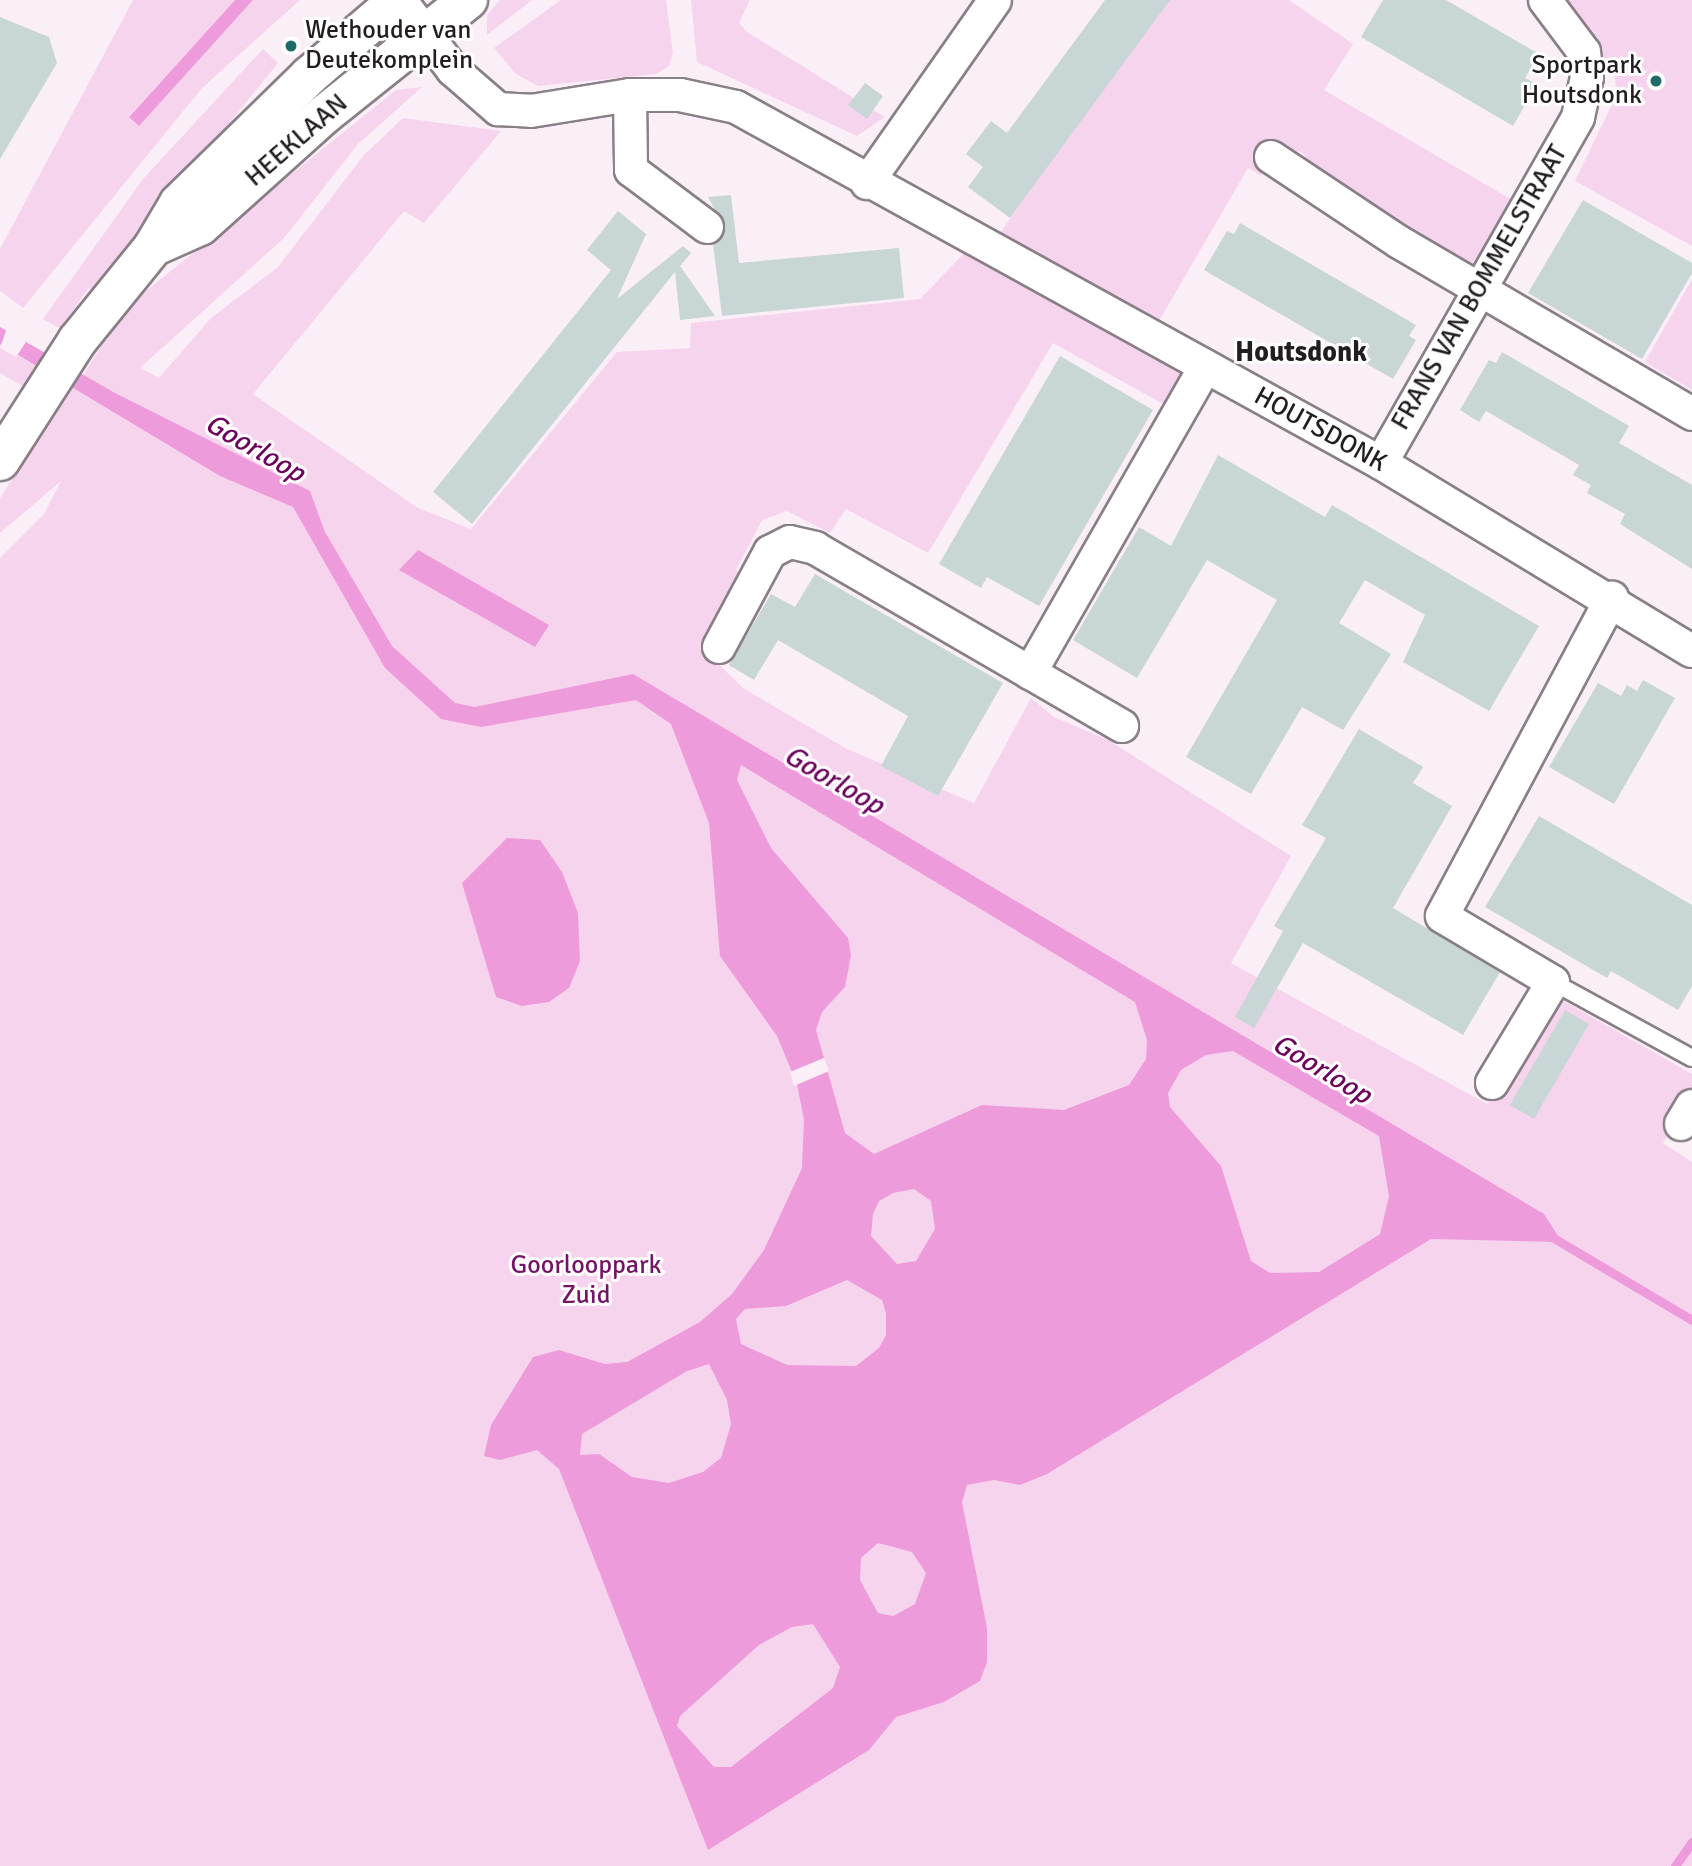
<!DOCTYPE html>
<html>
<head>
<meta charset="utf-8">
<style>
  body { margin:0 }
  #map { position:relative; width:1692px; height:1866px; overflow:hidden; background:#faeff7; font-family:Signika,sans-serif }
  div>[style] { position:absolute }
  .green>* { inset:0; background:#f7d4ee }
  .water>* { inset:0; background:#ee9bdb }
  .pier>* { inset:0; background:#faeff7 }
  .stream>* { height:9px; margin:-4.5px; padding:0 4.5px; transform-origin:4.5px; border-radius:4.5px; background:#ee9bdb }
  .building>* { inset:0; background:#c8d6d6 }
  .roads { filter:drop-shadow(2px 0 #897f86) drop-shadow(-2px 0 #897f86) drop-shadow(0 2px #897f86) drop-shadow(0 -2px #897f86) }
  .service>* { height:16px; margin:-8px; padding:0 8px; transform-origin:8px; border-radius:8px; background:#fff }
  .minor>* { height:32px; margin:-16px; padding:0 16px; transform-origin:16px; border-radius:16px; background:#fff }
  .secondary>* { height:38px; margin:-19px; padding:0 19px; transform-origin:19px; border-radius:19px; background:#fff }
  .dots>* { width:19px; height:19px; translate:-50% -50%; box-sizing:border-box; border:4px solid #fff; border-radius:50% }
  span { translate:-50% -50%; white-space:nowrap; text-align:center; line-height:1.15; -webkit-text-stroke:6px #fff; paint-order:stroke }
  .poi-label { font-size:26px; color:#211d20 }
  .left { translate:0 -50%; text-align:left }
  .right { translate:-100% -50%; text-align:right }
  .street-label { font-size:26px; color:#211d20 }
  .park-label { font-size:26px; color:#751366 }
  .neighbourhood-label { font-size:28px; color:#211d20; font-weight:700 }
  .water-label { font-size:28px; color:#6c045d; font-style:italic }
</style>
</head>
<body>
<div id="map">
  <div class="green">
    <div style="clip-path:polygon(133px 0,235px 0,129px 116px,139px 125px,253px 0,300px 0,202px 88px,23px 308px,0 291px,0 249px)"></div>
    <div style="clip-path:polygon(500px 0,532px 0,487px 35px,487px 15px)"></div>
    <div style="clip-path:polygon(561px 0,666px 0,673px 53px,669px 66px,656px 74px,538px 86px,516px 74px,494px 48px)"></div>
    <div style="clip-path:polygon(691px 0,750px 0,739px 23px,747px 32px,885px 117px,857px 136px,697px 62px)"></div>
    <div style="clip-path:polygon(1164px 0,1289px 0,1353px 44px,1324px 90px,1519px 204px,1479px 272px,1327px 187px,1302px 152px,1291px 150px,1274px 151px,1262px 176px,1248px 168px,1156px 326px,998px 236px)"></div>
    <div style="clip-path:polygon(1565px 0,1692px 0,1692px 246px,1575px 181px,1616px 96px,1615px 76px)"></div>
    <div style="clip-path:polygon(263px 49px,278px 63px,94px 291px,88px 288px,61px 329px,43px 319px,143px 179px)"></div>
    <div style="clip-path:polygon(422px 87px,358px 144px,284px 238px,140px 368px,159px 378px,211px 318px,278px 267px,364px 155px,403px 118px,501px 131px,424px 223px,404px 211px,253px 394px,418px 508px,471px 529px,617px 352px,690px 348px,691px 323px,920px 299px,969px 248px,1194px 378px,1174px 410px,1053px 343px,928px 553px,846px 509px,830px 533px,787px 511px,762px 520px,736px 570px,745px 581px,704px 650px,743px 688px,847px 749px,974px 803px,1031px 698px,1054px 717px,1108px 740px,1291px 856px,1231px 963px,1487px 1104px,1553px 995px,1692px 1074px,1692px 1095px,1663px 1143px,1692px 1162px,1692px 1866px,0 1866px,0 558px,44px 514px,61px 481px,0 533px,0 498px,60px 408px,0 373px,0 344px,106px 406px,114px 393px,83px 375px,126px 307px,396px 90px)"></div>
    <div style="clip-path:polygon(1692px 279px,1692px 390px,1645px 362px)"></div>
  </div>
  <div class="water">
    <div style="clip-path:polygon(235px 0,253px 0,139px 126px,129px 117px)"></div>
    <div style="clip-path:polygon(evenodd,0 327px,115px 393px,310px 491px,325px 532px,392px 646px,455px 703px,475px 707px,633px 674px,1544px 1214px,1562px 1242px,1431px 1239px,1047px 1474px,1020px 1485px,994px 1480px,967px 1485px,962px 1502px,987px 1628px,987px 1662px,980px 1681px,944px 1702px,896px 1717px,869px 1750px,708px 1850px,559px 1469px,537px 1450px,500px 1460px,484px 1456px,491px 1425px,533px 1357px,559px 1350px,605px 1364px,627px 1362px,700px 1322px,732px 1294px,764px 1250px,802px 1168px,804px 1120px,797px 1084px,777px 1036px,720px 956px,709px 823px,671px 724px,636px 700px,481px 727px,441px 719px,385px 668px,293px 507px,220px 476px,0 344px,0 327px,741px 765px,1135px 1002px,1147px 1040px,1146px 1059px,1129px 1085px,1064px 1110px,982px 1105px,874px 1154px,845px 1133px,816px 1030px,822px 1012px,845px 987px,851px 955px,848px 938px,771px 848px,737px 780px,741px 765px,0 327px,1233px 1051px,1379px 1136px,1389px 1196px,1380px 1234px,1319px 1272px,1270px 1273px,1251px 1261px,1221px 1166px,1170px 1107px,1168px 1093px,1181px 1070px,1206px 1055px,1233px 1051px,0 327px,914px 1189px,931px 1201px,935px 1229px,916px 1261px,897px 1264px,871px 1236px,873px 1214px,879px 1201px,893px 1193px,914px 1189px,0 327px,847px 1280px,882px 1300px,886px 1313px,886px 1335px,879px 1348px,856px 1366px,787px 1365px,741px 1344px,736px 1319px,745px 1309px,786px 1306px,847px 1280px,0 327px,709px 1364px,727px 1400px,731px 1424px,721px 1458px,703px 1472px,669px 1483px,632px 1477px,599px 1454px,580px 1455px,582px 1434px,687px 1371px,709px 1364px,0 327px,878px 1543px,912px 1552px,926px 1573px,915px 1604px,893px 1616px,878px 1613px,860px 1580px,861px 1558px,878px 1543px,0 327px,813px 1624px,840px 1667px,833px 1688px,731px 1767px,714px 1767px,677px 1726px,680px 1716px,759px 1645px,792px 1627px,813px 1624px)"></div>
    <div style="clip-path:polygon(418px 550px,549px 625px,535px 647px,399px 570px)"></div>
    <div style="clip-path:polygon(507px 838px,540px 840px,562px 872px,578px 913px,580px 961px,569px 988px,549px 1002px,522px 1006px,496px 997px,462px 883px)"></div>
  </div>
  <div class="pier">
    <div style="clip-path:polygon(7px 328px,28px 339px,16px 357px,0 348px)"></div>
    <div style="clip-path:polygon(824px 1058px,829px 1071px,794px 1086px,790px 1072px)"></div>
  </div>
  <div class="stream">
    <div style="left:1552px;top:1237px;width:163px;rotate:30.7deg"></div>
    <div style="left:1675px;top:1866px;width:29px;rotate:-55deg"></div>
  </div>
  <div class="building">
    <div style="clip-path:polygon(1105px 0,1170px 0,1010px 218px,968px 187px,983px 167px,966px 154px,991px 121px,1007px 133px)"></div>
    <div style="clip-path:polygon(1383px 0,1446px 0,1539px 54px,1525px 78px,1537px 84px,1513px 126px,1361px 37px)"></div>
    <div style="clip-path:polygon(0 17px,49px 37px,57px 63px,0 159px)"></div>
    <div style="clip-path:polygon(865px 83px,883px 96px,867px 119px,848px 105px)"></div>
    <div style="clip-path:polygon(731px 195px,739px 263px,899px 248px,904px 298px,722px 316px,713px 244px,725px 229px,708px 197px)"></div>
    <div style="clip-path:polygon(1583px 200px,1692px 263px,1692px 273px,1642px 359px,1528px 293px)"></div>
    <div style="clip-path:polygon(618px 211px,646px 234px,617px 299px,683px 246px,691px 253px,680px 266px,715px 316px,680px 320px,675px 272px,472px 524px,433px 492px,611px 270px,587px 250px)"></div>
    <div style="clip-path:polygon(1240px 223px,1416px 325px,1409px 336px,1416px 340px,1393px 379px,1204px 270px,1227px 231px,1234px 234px)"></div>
    <div style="clip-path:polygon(1502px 352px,1629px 426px,1619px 443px,1692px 485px,1692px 569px,1620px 524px,1625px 514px,1587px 493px,1591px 485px,1573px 475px,1579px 465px,1486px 411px,1479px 422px,1460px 410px,1489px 360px,1496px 363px)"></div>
    <div style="clip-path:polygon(1060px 356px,1153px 410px,1039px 606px,987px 577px,981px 588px,939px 564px)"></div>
    <div style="clip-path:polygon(1218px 455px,1325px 517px,1332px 505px,1539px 626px,1489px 711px,1403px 662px,1425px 615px,1365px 580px,1339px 623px,1391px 654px,1343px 730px,1302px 707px,1251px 794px,1186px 757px,1277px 600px,1207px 560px,1137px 678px,1073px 640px,1139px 527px,1171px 546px)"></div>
    <div style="clip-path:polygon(815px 574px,1003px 683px,938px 796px,881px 766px,908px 716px,778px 640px,754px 680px,729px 665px,771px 594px,795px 607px)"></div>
    <div style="clip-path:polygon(1643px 680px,1675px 698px,1614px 804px,1549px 767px,1598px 683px,1621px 696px,1627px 685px,1637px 691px)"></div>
    <div style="clip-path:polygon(1359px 729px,1423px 767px,1413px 783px,1452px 806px,1393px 908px,1500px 972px,1463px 1035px,1303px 943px,1254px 1028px,1235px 1017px,1283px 931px,1274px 926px,1326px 838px,1302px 825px)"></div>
    <div style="clip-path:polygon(1539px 816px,1692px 905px,1692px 986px,1678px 1010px,1611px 971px,1607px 978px,1485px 907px)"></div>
    <div style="clip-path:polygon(1565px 1010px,1589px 1024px,1534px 1119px,1510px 1105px)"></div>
  </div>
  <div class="roads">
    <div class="service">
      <div style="left:1553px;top:982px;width:158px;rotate:28.7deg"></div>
    </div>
    <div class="minor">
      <div style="left:400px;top:0;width:88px;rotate:52.9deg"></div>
      <div style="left:453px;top:70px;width:60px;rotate:40.9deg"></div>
      <div style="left:498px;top:109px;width:33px;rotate:3deg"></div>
      <div style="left:531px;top:111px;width:100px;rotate:-9.2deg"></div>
      <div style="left:630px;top:95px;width:50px"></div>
      <div style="left:680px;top:95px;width:57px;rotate:12.1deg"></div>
      <div style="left:736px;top:107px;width:737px;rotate:28.9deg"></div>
      <div style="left:1381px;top:463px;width:363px;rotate:31.2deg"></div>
      <div style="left:630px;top:95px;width:75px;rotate:89.2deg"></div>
      <div style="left:631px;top:170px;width:95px;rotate:36.9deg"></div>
      <div style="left:1271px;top:157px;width:154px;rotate:33.6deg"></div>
      <div style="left:1399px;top:242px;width:340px;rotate:30.4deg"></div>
      <div style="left:867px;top:183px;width:223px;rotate:-55deg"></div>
      <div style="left:1381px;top:463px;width:398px;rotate:-60.3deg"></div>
      <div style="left:1578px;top:117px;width:41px;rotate:-77.3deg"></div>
      <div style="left:1587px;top:77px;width:25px;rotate:-97deg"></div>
      <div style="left:1584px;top:52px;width:65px;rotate:-126.9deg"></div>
      <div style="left:719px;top:647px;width:108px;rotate:-61.8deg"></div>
      <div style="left:770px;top:552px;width:22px;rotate:-27deg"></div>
      <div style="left:790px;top:542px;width:26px;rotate:13deg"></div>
      <div style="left:815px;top:548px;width:355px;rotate:30.1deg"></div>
      <div style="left:1030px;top:673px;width:353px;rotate:-60.2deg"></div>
      <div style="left:1492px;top:1083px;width:118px;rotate:-58.9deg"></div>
      <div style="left:1553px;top:982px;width:129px;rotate:-149.3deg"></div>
      <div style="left:1442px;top:916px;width:361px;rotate:-61.9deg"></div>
      <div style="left:1681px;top:1124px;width:21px;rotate:-59deg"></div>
    </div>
    <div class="secondary">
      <div style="left:153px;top:247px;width:51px;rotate:-24.1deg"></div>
      <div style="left:200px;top:226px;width:168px;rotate:-41.9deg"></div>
      <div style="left:325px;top:114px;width:183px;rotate:-38.6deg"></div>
      <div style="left:0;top:461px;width:143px;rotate:-57.3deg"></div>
      <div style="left:77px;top:341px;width:121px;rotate:-51deg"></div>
      <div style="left:153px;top:247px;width:51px;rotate:-59.4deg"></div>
      <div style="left:179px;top:203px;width:182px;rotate:-44.3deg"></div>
      <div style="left:309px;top:76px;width:117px;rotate:-40.5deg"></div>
    </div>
  </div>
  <div class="dots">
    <div style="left:291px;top:46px;background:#1e6a69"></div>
    <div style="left:1656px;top:81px;background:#1e6a69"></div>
  </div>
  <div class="poi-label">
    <span class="left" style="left:305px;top:46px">Wethouder van<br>Deutekomplein</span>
    <span class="right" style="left:1642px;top:81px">Sportpark<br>Houtsdonk</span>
  </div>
  <div class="street-label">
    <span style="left:297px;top:141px;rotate:-41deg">HEEKLAAN</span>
    <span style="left:1480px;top:288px;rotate:-60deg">FRANS VAN BOMMELSTRAAT</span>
    <span style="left:1320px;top:430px;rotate:29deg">HOUTSDONK</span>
  </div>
  <div class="park-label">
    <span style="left:586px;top:1281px">Goorlooppark<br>Zuid</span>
  </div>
  <div class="neighbourhood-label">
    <span style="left:1301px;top:352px">Houtsdonk</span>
  </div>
  <div class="water-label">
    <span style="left:255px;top:448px;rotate:30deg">Goorloop</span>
    <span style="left:834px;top:780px;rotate:30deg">Goorloop</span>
    <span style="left:1322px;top:1069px;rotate:31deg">Goorloop</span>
  </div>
</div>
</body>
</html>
